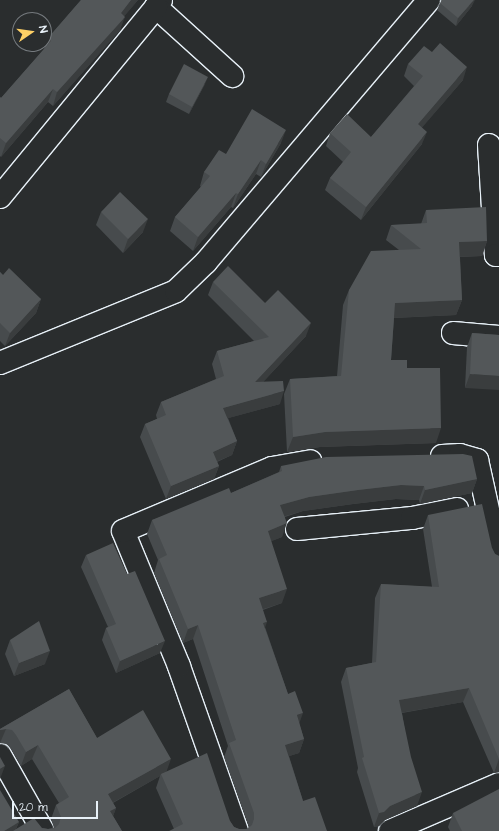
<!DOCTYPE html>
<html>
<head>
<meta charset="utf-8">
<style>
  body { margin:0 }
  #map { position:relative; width:499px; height:831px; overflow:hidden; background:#2a2d2e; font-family:"Architects Daughter",sans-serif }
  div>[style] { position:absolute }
  .roads { filter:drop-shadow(1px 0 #e8f1f8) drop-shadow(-1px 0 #e8f1f8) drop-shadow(0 1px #e8f1f8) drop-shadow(0 -1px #e8f1f8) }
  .street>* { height:22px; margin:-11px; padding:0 11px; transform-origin:11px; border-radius:11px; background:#2a2d2e }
  .wall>* { inset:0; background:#474b4d }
  .shaded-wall>* { inset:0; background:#3a3d3e }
  .building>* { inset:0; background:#535759 }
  span { translate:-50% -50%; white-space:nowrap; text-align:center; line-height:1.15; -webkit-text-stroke:3px #2a2d2e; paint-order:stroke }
  .north { position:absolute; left:12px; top:12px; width:40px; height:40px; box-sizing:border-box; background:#2a2d2e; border:1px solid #767b7f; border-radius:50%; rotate:77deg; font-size:11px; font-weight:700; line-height:16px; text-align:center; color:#e8f1f8 }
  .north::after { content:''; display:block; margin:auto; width:14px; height:18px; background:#ffd166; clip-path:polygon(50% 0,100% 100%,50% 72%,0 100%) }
  .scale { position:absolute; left:12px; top:801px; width:86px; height:18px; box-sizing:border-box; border:2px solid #e8f1f8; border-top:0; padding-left:5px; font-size:12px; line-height:14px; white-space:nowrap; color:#e8f1f8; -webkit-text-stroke:3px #2a2d2e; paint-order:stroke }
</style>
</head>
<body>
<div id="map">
  <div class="roads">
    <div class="street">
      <div style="left:161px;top:0;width:9px;rotate:126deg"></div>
      <div style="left:156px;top:7px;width:103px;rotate:42.2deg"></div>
      <div style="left:489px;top:145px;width:110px;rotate:86.4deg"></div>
      <div style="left:496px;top:255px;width:3px"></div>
      <div style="left:0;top:197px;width:246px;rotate:-50.6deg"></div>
      <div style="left:453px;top:333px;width:46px;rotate:5deg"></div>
      <div style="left:0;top:363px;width:190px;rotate:-22.2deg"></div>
      <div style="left:176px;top:291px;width:42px;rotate:-44deg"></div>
      <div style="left:206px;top:262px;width:344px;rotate:-49.6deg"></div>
      <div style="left:442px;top:456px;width:18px;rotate:-3deg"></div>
      <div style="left:460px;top:455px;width:18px;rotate:16deg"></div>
      <div style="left:477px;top:460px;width:101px;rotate:77.5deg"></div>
      <div style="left:297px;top:529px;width:116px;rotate:-5.5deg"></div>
      <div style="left:412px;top:518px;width:46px;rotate:-11.3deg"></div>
      <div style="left:0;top:755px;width:87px;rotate:60.5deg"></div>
      <div style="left:237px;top:831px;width:175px;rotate:-109.4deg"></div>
      <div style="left:179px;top:666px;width:146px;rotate:-112.5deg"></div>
      <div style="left:123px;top:531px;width:162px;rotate:-22.9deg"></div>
      <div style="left:272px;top:468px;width:39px;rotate:-10deg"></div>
      <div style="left:390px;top:831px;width:119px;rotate:-23.3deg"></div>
    </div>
  </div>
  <div class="wall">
    <div style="clip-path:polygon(81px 0,138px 0,124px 16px,120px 30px,53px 106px,48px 102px,1px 157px,0 156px,0 97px,1px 98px,44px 49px,48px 38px)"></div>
    <div style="clip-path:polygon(440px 3px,472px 6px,456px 26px,437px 10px)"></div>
    <div style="clip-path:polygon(408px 64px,463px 80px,422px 127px,422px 144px,361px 220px,325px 190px,330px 178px,343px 162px,326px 146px,330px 133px,371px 137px,414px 86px,404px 76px)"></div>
    <div style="clip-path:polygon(205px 84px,189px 114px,166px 102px,169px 94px)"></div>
    <div style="clip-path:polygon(281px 143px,261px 177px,256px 174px,233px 208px,231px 207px,193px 251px,170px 231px,175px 217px,201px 187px,200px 186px,204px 172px,226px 154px)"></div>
    <div style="clip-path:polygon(426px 210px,487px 241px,482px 256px,460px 257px,462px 300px,456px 315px,394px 318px,391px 360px,407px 368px,436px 443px,320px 447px,287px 452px,284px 394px,290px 379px,337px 376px,343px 305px,349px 290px,399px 250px,386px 240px,391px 225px,421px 224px)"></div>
    <div style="clip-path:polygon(101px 212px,143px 232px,123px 253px,96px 225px)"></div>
    <div style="clip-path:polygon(0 272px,3px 275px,41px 299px,36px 313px,5px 346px,0 341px)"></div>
    <div style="clip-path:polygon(213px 282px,265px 303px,306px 336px,263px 382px,280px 404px,228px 418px,237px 441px,232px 455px,217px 462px,219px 466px,214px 479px,166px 499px,140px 437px,145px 424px,157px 419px,156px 415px,161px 402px,216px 379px,212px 364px,217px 351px,254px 341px,208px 295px)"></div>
    <div style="clip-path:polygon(472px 333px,499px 335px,465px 388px,467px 347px)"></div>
    <div style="clip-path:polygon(281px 466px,477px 479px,472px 493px,420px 504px,419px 500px,396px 499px,353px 504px,303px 511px,285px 517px,282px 537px,271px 541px,282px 603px,263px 610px,265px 627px,288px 694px,299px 723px,304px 739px,299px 753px,289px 756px,303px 801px,327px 831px,174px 829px,156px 788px,160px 776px,113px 803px,116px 808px,113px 816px,122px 831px,0 831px,19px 822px,16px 829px,42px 828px,48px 829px,54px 828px,51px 819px,56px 805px,59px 803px,32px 759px,21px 766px,11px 749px,7px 744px,0 743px,0 729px,69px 689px,97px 738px,166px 772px,230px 821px,234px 827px,239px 829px,247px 829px,249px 827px,224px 757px,228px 746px,193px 639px,183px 643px,154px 573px,158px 560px,147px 534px,152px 520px,231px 493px,279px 472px)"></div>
    <div style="clip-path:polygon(428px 515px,492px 548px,495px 554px,499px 556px,499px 772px,494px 773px,463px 702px,402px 713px,417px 806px,385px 820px,379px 826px,374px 827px,357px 772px,358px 768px,341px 682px,346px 668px,372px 663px,375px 598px,381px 584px,432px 587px,423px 529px)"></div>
    <div style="clip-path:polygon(86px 555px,160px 653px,116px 673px,102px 640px,106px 628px,108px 627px,81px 567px)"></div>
    <div style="clip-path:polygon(10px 640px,45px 664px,14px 676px,5px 654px)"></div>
    <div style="clip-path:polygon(453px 813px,499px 831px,450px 831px,448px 827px)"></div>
  </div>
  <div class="shaded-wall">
    <div style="clip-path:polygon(131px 0,138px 0,116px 26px,121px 13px)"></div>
    <div style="clip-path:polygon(474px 0,475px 0,472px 6px,456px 26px,458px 18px)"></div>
    <div style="clip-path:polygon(125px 17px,120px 30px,53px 106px,57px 92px)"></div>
    <div style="clip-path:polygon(467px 67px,463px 80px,414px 137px,418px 124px)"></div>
    <div style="clip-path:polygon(208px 77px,205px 84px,189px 114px,192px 107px)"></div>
    <div style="clip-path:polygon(53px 89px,48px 102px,1px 157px,6px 143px)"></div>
    <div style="clip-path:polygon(286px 130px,281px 143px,261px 177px,266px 164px)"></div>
    <div style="clip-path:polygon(427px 132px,422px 144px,361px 220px,366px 207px)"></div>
    <div style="clip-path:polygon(261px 160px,256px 174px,233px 208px,238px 194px)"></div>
    <div style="clip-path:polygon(236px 193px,231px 207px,193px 251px,198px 237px)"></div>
    <div style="clip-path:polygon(148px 219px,143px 232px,123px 253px,128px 239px)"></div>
    <div style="clip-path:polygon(487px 241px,482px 256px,454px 257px,459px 242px)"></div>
    <div style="clip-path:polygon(41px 299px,36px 313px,5px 346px,10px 333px)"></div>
    <div style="clip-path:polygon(462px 300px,456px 315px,390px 318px,395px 303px)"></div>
    <div style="clip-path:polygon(311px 323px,306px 336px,250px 396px,255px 382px)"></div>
    <div style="clip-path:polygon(470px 374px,499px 376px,499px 390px,465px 388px)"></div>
    <div style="clip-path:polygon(284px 391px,280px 404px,218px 421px,223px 408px)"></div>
    <div style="clip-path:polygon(441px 428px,436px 443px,320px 447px,287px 452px,293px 437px,325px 432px)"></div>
    <div style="clip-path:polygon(237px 441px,232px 455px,208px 465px,213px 452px)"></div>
    <div style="clip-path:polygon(219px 466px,214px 479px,166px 499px,171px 486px)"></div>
    <div style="clip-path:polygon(477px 479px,472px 493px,420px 504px,425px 490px)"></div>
    <div style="clip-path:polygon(401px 485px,424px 486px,419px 500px,396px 499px,353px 504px,303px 511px,275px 519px,280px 505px,309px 497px,358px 490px)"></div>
    <div style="clip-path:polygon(287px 523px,282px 537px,262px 545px,268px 531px)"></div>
    <div style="clip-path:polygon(287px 589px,282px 603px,254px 612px,259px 598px)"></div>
    <div style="clip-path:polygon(267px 622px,262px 636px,263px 623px)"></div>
    <div style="clip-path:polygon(198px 625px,193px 639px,183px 643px,188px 629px)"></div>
    <div style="clip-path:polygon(165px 641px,160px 653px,116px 673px,120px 661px)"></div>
    <div style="clip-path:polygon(50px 651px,45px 664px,14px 676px,19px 663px)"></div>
    <div style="clip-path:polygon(469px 688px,463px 702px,394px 714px,399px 700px)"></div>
    <div style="clip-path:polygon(303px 713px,298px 727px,297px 715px)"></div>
    <div style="clip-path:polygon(6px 729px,0 743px,0 730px)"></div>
    <div style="clip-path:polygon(304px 739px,299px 753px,280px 759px,285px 745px)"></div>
    <div style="clip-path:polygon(38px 745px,32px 759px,21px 766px,26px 752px)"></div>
    <div style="clip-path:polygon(171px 759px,166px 773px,161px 774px,160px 776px,103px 808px,108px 794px)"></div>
    <div style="clip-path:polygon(499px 759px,499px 772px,494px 773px)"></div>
    <div style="clip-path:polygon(5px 766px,0 779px,0 769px)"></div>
    <div style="clip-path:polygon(422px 792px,417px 806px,385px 820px,379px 826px,374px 827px,379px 813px,390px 806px)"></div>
    <div style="clip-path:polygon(116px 808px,111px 822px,110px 811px)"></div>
    <div style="clip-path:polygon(19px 822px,15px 831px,4px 831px)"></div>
  </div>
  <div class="building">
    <div style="clip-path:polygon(81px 0,131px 0,121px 13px,125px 17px,57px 92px,53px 89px,6px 143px,0 138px,0 97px,1px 98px,51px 41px,48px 38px)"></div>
    <div style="clip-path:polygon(442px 0,474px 0,458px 18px,440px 3px)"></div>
    <div style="clip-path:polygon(440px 43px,467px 67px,418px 124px,427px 132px,366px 207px,330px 178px,351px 152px,330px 133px,347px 114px,371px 137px,423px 76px,408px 64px,424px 46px,432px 52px)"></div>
    <div style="clip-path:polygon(184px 64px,208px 77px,192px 107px,169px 94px)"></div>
    <div style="clip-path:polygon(252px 109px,286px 130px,266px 164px,261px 160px,238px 194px,236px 193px,198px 237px,175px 217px,210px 176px,204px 172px,219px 150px,226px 154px)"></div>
    <div style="clip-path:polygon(120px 192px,148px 219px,128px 239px,101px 212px)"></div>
    <div style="clip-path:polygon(486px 207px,487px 241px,459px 242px,462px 300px,395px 303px,391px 360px,407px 360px,407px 368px,440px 368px,441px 428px,325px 432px,293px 437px,290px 379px,341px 376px,349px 290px,371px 251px,421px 249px,391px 225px,427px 223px,426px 210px)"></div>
    <div style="clip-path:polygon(228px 266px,265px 303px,278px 290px,311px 323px,255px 382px,283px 381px,284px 391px,223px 408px,237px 441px,213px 452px,219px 466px,171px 486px,145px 424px,166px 415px,161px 402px,224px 376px,217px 351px,269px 337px,213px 282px)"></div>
    <div style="clip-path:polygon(9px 268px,41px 299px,10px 333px,0 323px,0 272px,3px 275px)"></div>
    <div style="clip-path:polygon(472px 333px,499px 335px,499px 376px,470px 374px)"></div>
    <div style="clip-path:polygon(463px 454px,472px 456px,477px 479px,425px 490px,424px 486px,401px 485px,358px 490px,309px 497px,280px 505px,287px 523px,268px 531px,287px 589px,259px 598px,267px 622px,263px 623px,288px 694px,295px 691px,303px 713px,297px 715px,304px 739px,285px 745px,303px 801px,315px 797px,327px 831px,169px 831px,183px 824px,161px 774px,207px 753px,230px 821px,234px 827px,239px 829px,247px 829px,252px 825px,254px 819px,254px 813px,229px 743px,236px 740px,229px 719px,198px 625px,188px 629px,159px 559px,167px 555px,152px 520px,229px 488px,231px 493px,282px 471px,281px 466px,326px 457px)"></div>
    <div style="clip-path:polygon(482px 504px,492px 548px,495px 554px,499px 556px,499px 759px,469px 688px,399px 700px,411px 757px,422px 792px,390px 806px,384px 812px,379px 813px,362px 758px,364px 757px,346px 668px,376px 662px,381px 584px,439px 587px,428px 515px)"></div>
    <div style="clip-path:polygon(113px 543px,127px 574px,135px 571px,165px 641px,120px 661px,106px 628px,116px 624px,86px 555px)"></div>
    <div style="clip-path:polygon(39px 621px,50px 651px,19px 663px,10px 640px)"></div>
    <div style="clip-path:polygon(69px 689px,97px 738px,143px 710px,171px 759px,108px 794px,116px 808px,110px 811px,122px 831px,13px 831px,34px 818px,42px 828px,48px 829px,55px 828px,59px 824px,61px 817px,56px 805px,69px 797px,38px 745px,26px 752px,16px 735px,12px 730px,6px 729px,0 730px,0 729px)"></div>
    <div style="clip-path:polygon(0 757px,5px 766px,0 769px)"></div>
    <div style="clip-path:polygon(499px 789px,499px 831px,462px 831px,453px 813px)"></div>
    <div style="clip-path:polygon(0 790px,19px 822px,4px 831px,0 831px)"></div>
  </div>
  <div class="north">N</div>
  <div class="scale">20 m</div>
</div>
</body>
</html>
